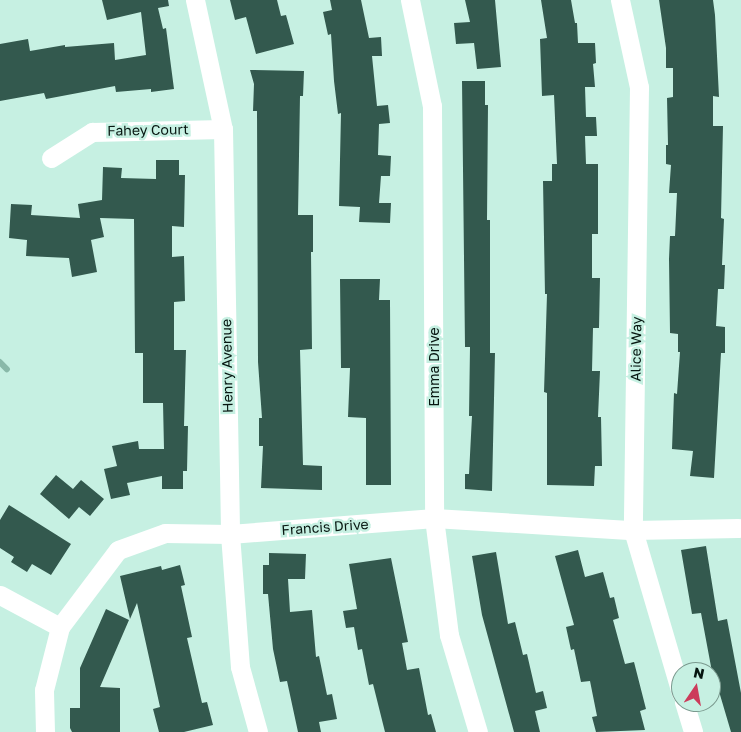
<!DOCTYPE html>
<html>
<head>
<meta charset="utf-8">
<style>
  body { margin:0 }
  #map { position:relative; width:741px; height:732px; overflow:hidden; background:#c6f0e2; font-family:"Golos Text",sans-serif }
  div>[style] { position:absolute }
  .stream>* { height:5.5px; margin:-2.75px; padding:0 2.75px; transform-origin:2.75px; border-radius:2.75px; background:#89b9a9 }
  .building>* { inset:0; background:#33594e }
  .minor>* { height:19px; margin:-9.5px; padding:0 9.5px; transform-origin:9.5px; border-radius:9.5px; background:#fff }
  span { translate:-50% -50%; white-space:nowrap; text-align:center; line-height:1.15; -webkit-text-stroke:5px #c6f0e2; paint-order:stroke }
  .street-label { font-size:14px; color:#071611 }
  .north { position:absolute; left:671px; top:662px; width:50px; height:50px; box-sizing:border-box; background:#c6f0e2; border:1px solid #7a998e; border-radius:50%; rotate:12deg; font-size:14px; font-weight:700; line-height:20px; text-align:center; color:#071611 }
  .north::after { content:''; display:block; margin:auto; width:18px; height:22px; background:#cc3c5b; clip-path:polygon(50% 0,100% 100%,50% 72%,0 100%) }
</style>
</head>
<body>
<div id="map">
  <div class="stream">
    <div style="left:0;top:362px;width:10px;rotate:45deg"></div>
  </div>
  <div class="building">
    <div style="clip-path:polygon(102px 0,168px 0,169px 6px,158px 8px,163px 29px,166px 28px,174px 89px,151px 92px,151px 89px,116px 92px,115px 86px,46px 99px,44px 93px,0 101px,0 44px,28px 39px,30px 51px,65px 45px,65px 47px,114px 43px,115px 60px,146px 55px,141px 12px,107px 20px)"></div>
    <div style="clip-path:polygon(230px 0,277px 0,281px 16px,286px 15px,294px 44px,256px 54px,246px 17px,235px 20px)"></div>
    <div style="clip-path:polygon(330px 0,361px 0,369px 38px,381px 37px,382px 56px,372px 56px,377px 106px,388px 105px,390px 123px,379px 124px,378px 155px,391px 156px,390px 176px,381px 176px,379px 203px,391px 203px,390px 223px,359px 222px,360px 207px,339px 206px,341px 113px,338px 114px,334px 81px,331px 34px,328px 35px,323px 12px,332px 10px)"></div>
    <div style="clip-path:polygon(465px 0,495px 0,501px 67px,477px 69px,474px 43px,456px 44px,454px 23px,470px 22px)"></div>
    <div style="clip-path:polygon(541px 0,571px 0,575px 23px,577px 23px,578px 43px,595px 43px,596px 63px,593px 64px,595px 87px,585px 87px,586px 117px,596px 117px,597px 136px,585px 136px,586px 164px,598px 164px,598px 234px,592px 234px,592px 278px,600px 278px,599px 328px,593px 328px,592px 371px,600px 371px,598px 417px,601px 417px,602px 466px,595px 466px,594px 486px,547px 485px,547px 393px,544px 392px,547px 294px,545px 294px,543px 181px,552px 181px,552px 164px,557px 164px,554px 95px,542px 96px,540px 39px,547px 38px)"></div>
    <div style="clip-path:polygon(659px 0,713px 0,715px 15px,719px 97px,713px 96px,713px 126px,723px 126px,721px 218px,724px 219px,722px 265px,725px 265px,724px 289px,718px 289px,716px 326px,725px 327px,725px 353px,721px 353px,714px 478px,690px 476px,693px 451px,672px 449px,674px 393px,677px 394px,680px 352px,678px 352px,678px 334px,670px 333px,669px 259px,670px 236px,675px 236px,677px 193px,669px 193px,671px 165px,666px 164px,666px 145px,668px 145px,667px 98px,673px 97px,673px 68px,666px 68px,666px 48px)"></div>
    <div style="clip-path:polygon(250px 70px,304px 71px,303px 96px,300px 96px,298px 215px,313px 215px,313px 252px,311px 252px,312px 349px,300px 350px,303px 465px,322px 466px,322px 490px,261px 488px,263px 446px,259px 446px,259px 418px,262px 418px,258px 362px,257px 111px,253px 111px,254px 84px)"></div>
    <div style="clip-path:polygon(462px 81px,485px 81px,485px 105px,488px 105px,487px 220px,490px 220px,490px 353px,495px 353px,492px 491px,465px 489px,465px 474px,469px 474px,472px 416px,469px 416px,470px 347px,465px 347px)"></div>
    <div style="clip-path:polygon(156px 160px,179px 160px,179px 175px,185px 175px,184px 227px,172px 226px,172px 257px,184px 256px,185px 301px,174px 302px,174px 350px,186px 350px,184px 426px,188px 426px,187px 471px,183px 471px,183px 489px,162px 489px,162px 476px,127px 483px,130px 495px,111px 499px,104px 469px,117px 466px,112px 446px,138px 441px,139px 449px,164px 449px,163px 403px,143px 403px,143px 353px,135px 353px,134px 219px,100px 218px,104px 237px,91px 240px,97px 272px,72px 277px,69px 258px,26px 256px,27px 240px,9px 238px,11px 204px,32px 205px,31px 215px,80px 218px,78px 204px,102px 200px,103px 167px,122px 168px,121px 178px,156px 179px)"></div>
    <div style="clip-path:polygon(340px 279px,380px 279px,379px 300px,390px 300px,391px 485px,366px 485px,366px 418px,348px 417px,350px 368px,341px 368px)"></div>
    <div style="clip-path:polygon(56px 475px,73px 489px,81px 480px,104px 499px,90px 516px,79px 507px,69px 519px,40px 494px)"></div>
    <div style="clip-path:polygon(9px 505px,71px 544px,51px 575px,32px 564px,27px 572px,11px 562px,14px 557px,0 548px,0 520px)"></div>
    <div style="clip-path:polygon(706px 546px,718px 621px,727px 619px,741px 693px,741px 732px,731px 732px,718px 688px,715px 688px,701px 613px,692px 614px,681px 550px)"></div>
    <div style="clip-path:polygon(578px 550px,585px 577px,603px 572px,610px 598px,614px 597px,619px 618px,613px 620px,625px 664px,634px 662px,646px 709px,640px 711px,645px 730px,596px 732px,592px 717px,597px 716px,590px 681px,581px 682px,574px 649px,571px 650px,566px 627px,574px 625px,555px 556px)"></div>
    <div style="clip-path:polygon(496px 552px,508px 624px,515px 622px,523px 655px,527px 654px,536px 693px,543px 691px,547px 708px,535px 711px,540px 732px,514px 732px,482px 615px,472px 556px)"></div>
    <div style="clip-path:polygon(269px 553px,306px 554px,305px 579px,288px 579px,290px 612px,312px 610px,316px 657px,319px 656px,327px 695px,332px 694px,337px 719px,319px 722px,321px 732px,298px 732px,287px 681px,280px 682px,273px 649px,268px 594px,263px 594px,263px 565px,269px 565px)"></div>
    <div style="clip-path:polygon(391px 558px,408px 642px,402px 643px,407px 670px,419px 668px,428px 715px,431px 714px,436px 732px,385px 732px,373px 684px,369px 685px,362px 649px,358px 650px,354px 627px,346px 628px,343px 611px,357px 609px,349px 564px)"></div>
    <div style="clip-path:polygon(180px 565px,185px 585px,181px 586px,192px 637px,187px 638px,202px 703px,207px 702px,213px 725px,184px 732px,159px 732px,153px 709px,160px 707px,137px 603px,130px 619px,120px 576px,161px 566px,162px 570px)"></div>
    <div style="clip-path:polygon(106px 609px,129px 620px,100px 687px,120px 688px,120px 732px,72px 732px,70px 728px,70px 708px,80px 708px,80px 668px)"></div>
  </div>
  <div class="minor">
    <div style="left:195px;top:0;width:132px;rotate:77.8deg"></div>
    <div style="left:223px;top:129px;width:405px;rotate:89deg"></div>
    <div style="left:230px;top:534px;width:133px;rotate:85.7deg"></div>
    <div style="left:240px;top:667px;width:67px;rotate:74.5deg"></div>
    <div style="left:410px;top:0;width:108px;rotate:78.3deg"></div>
    <div style="left:432px;top:106px;width:412px;rotate:89.7deg"></div>
    <div style="left:434px;top:518px;width:118px;rotate:82.7deg"></div>
    <div style="left:449px;top:635px;width:101px;rotate:73.4deg"></div>
    <div style="left:620px;top:0;width:89px;rotate:77.7deg"></div>
    <div style="left:639px;top:87px;width:443px;rotate:90.8deg"></div>
    <div style="left:633px;top:530px;width:170px;rotate:73.6deg"></div>
    <div style="left:51px;top:158px;width:49px;rotate:-32.4deg"></div>
    <div style="left:92px;top:132px;width:131px;rotate:-1.3deg"></div>
    <div style="left:0;top:595px;width:68px;rotate:28.1deg"></div>
    <div style="left:684px;top:702px;width:31px;rotate:73deg"></div>
    <div style="left:45px;top:732px;width:42px;rotate:-91.4deg"></div>
    <div style="left:44px;top:690px;width:65px;rotate:-75.7deg"></div>
    <div style="left:60px;top:627px;width:96px;rotate:-53deg"></div>
    <div style="left:118px;top:550px;width:50px;rotate:-19.9deg"></div>
    <div style="left:165px;top:533px;width:65px;rotate:0.9deg"></div>
    <div style="left:230px;top:534px;width:205px;rotate:-4.5deg"></div>
    <div style="left:434px;top:518px;width:199px;rotate:3.5deg"></div>
    <div style="left:633px;top:530px;width:105px;rotate:-1.1deg"></div>
  </div>
  <div class="street-label">
    <span style="left:148px;top:130px;rotate:-1deg">Fahey Court</span>
    <span style="left:636px;top:349px;rotate:-89deg">Alice Way</span>
    <span style="left:227px;top:366px;rotate:-91deg">Henry Avenue</span>
    <span style="left:434px;top:367px;rotate:-90deg">Emma Drive</span>
    <span style="left:325px;top:527px;rotate:-4deg">Francis Drive</span>
  </div>
  <div class="north">N</div>
</div>
</body>
</html>
